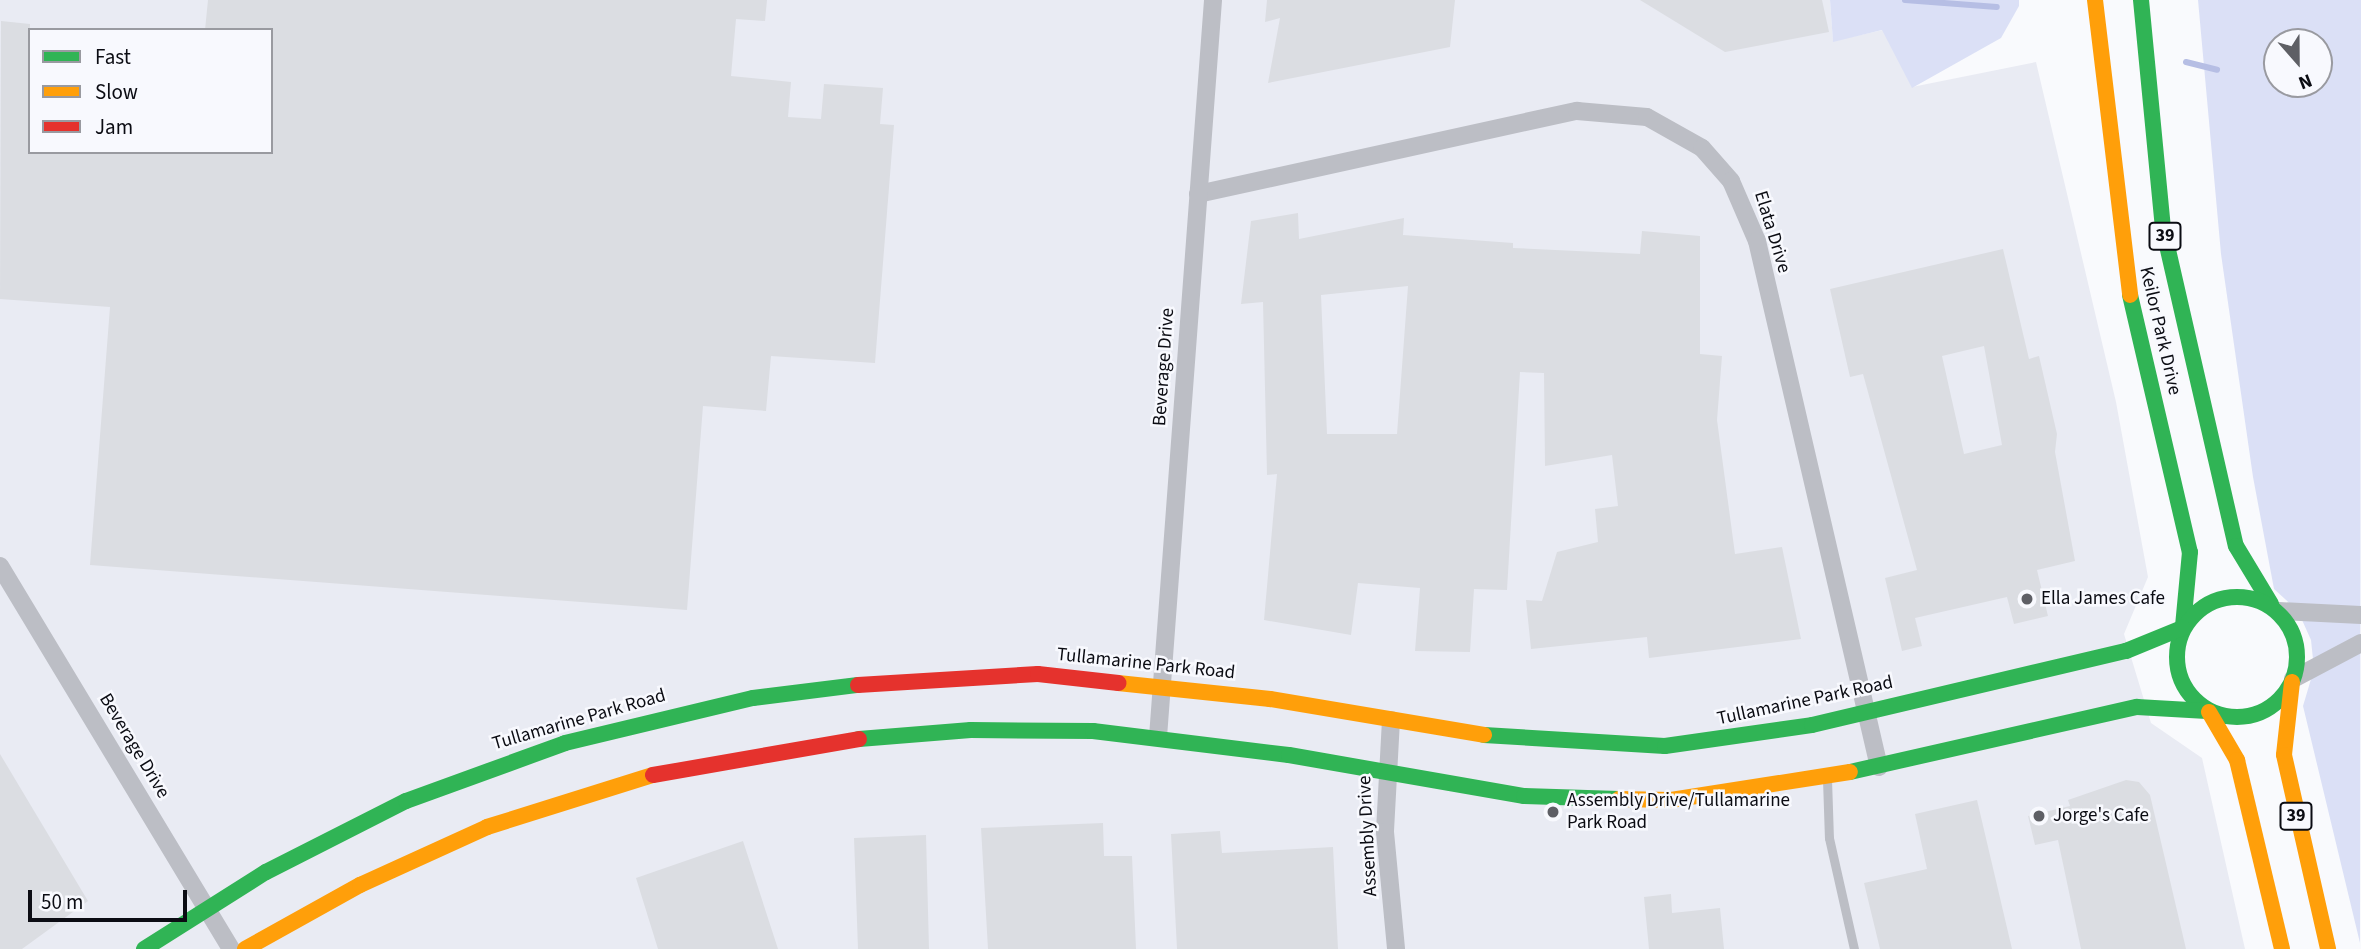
<!DOCTYPE html>
<html>
<head>
<meta charset="utf-8">
<style>
  body { margin:0 }
  #map { position:relative; width:2361px; height:949px; overflow:hidden; background:#f9fafd; font-family:"Source Sans 3",sans-serif }
  div>[style] { position:absolute }
  .built>* { inset:0; background:#e9ebf3 }
  .green>* { inset:0; background:#dbe0f6 }
  .stream>* { height:6px; margin:-3px; padding:0 3px; transform-origin:3px; border-radius:3px; background:#b6bee4 }
  .building>* { inset:0; background:#dbdde2 }
  .lane>* { height:9px; margin:-4.5px; padding:0 4.5px; transform-origin:4.5px; border-radius:4.5px; background:#bcbec5 }
  .street>* { height:18px; margin:-9px; padding:0 9px; transform-origin:9px; border-radius:9px; background:#bcbec5 }
  .fast>* { height:16px; margin:-8px; padding:0 8px; transform-origin:8px; border-radius:8px; background:#30b455 }
  .fast>.ring { margin:-8px; padding:0; box-sizing:content-box; background:none; border:16px solid #30b455; border-radius:50% }
  .slow>* { height:16px; margin:-8px; padding:0 8px; transform-origin:8px; border-radius:8px; background:#ff9f0a }
  .jam>* { height:16px; margin:-8px; padding:0 8px; transform-origin:8px; border-radius:8px; background:#e5322d }
  .dots>* { width:19px; height:19px; translate:-50% -50%; box-sizing:border-box; border:4px solid #f8f9fe; border-radius:50% }
  span { translate:-50% -50%; white-space:nowrap; text-align:center; line-height:1.15; -webkit-text-stroke:5px #f8f9fe; paint-order:stroke }
  .shield-label span { padding:2px 5px; background:#f8f9fe; border:2px solid; border-radius:5px; -webkit-text-stroke-width:0 }
  .shield-label { font-size:18px; color:#0b0c13; font-weight:700 }
  .street-label { font-size:19px; color:#0b0c13 }
  .poi-label { font-size:19px; color:#0b0c13 }
  .left { translate:0 -50%; text-align:left }
  .legend { position:absolute; left:28px; top:28px; width:245px; height:126px; box-sizing:border-box; background:#f8f9fe; border:2px solid #999aa0; margin:0; padding:9px 12px; list-style:none; font-size:21px; color:#0b0c13 }
  .legend li { display:flex; align-items:center; gap:14px; height:35px }
  .legend b { width:35px; border:2px solid #999aa0 }
  .north { position:absolute; left:2263px; top:28px; width:70px; height:70px; box-sizing:border-box; background:#f8f9fe; border:2px solid #999aa0; border-radius:50%; rotate:159deg; font-size:19px; font-weight:700; line-height:28px; text-align:center; color:#0b0c13 }
  .north::after { content:''; display:block; margin:auto; width:24px; height:32px; background:#5e5f65; clip-path:polygon(50% 0,100% 100%,50% 72%,0 100%) }
  .scale { position:absolute; left:28px; top:890px; width:159px; height:32px; box-sizing:border-box; border:4px solid #0b0c13; border-top:0; padding-left:9px; font-size:21px; line-height:24px; white-space:nowrap; color:#0b0c13; -webkit-text-stroke:5px #f8f9fe; paint-order:stroke }
</style>
</head>
<body>
<div id="map">
  <div class="built">
    <div style="clip-path:polygon(evenodd,0 0,1830px 0,1833px 41px,1883px 30px,1912px 87px,2036px 62px,2116px 402px,2148px 577px,2124px 634px,2151px 723px,2202px 758px,2245px 949px,0 949px,0 0,30px 30px,271px 30px,271px 152px,30px 152px,30px 30px)"></div>
  </div>
  <div class="green">
    <div style="clip-path:polygon(1830px 0,2019px 0,2019px 6px,2001px 38px,1912px 88px,1882px 30px,1833px 42px)"></div>
    <div style="clip-path:polygon(evenodd,2198px 0,2361px 0,2360px 943px,2303px 706px,2314px 669px,2311px 640px,2298px 611px,2274px 589px,2253px 477px,2221px 254px,2198px 0,2277px 42px,2319px 42px,2319px 84px,2277px 84px,2277px 42px)"></div>
  </div>
  <div class="stream">
    <div style="left:1905px;top:0;width:92px;rotate:4.4deg"></div>
    <div style="left:2186px;top:62px;width:32px;rotate:14deg"></div>
  </div>
  <div class="building">
    <div style="clip-path:polygon(208px 0,767px 0,765px 21px,736px 19px,731px 76px,791px 82px,788px 117px,821px 119px,824px 84px,883px 88px,880px 124px,894px 125px,875px 363px,771px 356px,766px 411px,703px 406px,687px 610px,90px 565px,110px 307px,0 299px,1px 21px,30px 24px,30px 152px,271px 152px,271px 30px,205px 30px)"></div>
    <div style="clip-path:polygon(1267px 0,1455px 0,1450px 47px,1268px 83px,1280px 18px,1265px 22px)"></div>
    <div style="clip-path:polygon(1640px 0,1822px 0,1829px 32px,1725px 52px)"></div>
    <div style="clip-path:polygon(evenodd,1298px 213px,1299px 239px,1404px 218px,1403px 235px,1513px 243px,1513px 248px,1640px 254px,1642px 231px,1700px 236px,1700px 354px,1722px 356px,1717px 420px,1735px 554px,1782px 547px,1801px 639px,1649px 658px,1647px 637px,1531px 649px,1526px 600px,1542px 601px,1557px 552px,1598px 542px,1595px 509px,1618px 506px,1612px 455px,1545px 466px,1544px 373px,1520px 372px,1507px 590px,1474px 589px,1470px 652px,1415px 651px,1420px 588px,1358px 583px,1351px 635px,1264px 620px,1277px 474px,1267px 475px,1263px 302px,1241px 304px,1251px 221px,1298px 213px,1408px 286px,1397px 434px,1327px 434px,1321px 295px,1408px 286px)"></div>
    <div style="clip-path:polygon(evenodd,2003px 249px,2029px 359px,2039px 356px,2057px 434px,2055px 452px,2075px 561px,2037px 570px,2048px 616px,2014px 624px,2007px 597px,1915px 618px,1922px 646px,1902px 651px,1885px 578px,1917px 570px,1863px 374px,1850px 377px,1830px 289px,2003px 249px,1984px 346px,2002px 445px,1964px 454px,1942px 356px,1984px 346px)"></div>
    <div style="clip-path:polygon(0 754px,88px 901px,22px 949px,0 949px)"></div>
    <div style="clip-path:polygon(2126px 780px,2139px 782px,2150px 795px,2186px 949px,2081px 949px,2058px 840px,2035px 845px,2028px 816px,2070px 806px,2068px 800px)"></div>
    <div style="clip-path:polygon(1977px 800px,2012px 949px,1880px 949px,1864px 883px,1927px 869px,1915px 814px)"></div>
    <div style="clip-path:polygon(1103px 823px,1104px 856px,1132px 856px,1136px 949px,988px 949px,981px 828px)"></div>
    <div style="clip-path:polygon(1220px 831px,1222px 853px,1333px 847px,1338px 949px,1177px 949px,1171px 834px)"></div>
    <div style="clip-path:polygon(926px 835px,929px 949px,858px 949px,854px 838px)"></div>
    <div style="clip-path:polygon(743px 841px,778px 949px,658px 949px,636px 878px)"></div>
    <div style="clip-path:polygon(1671px 894px,1672px 913px,1720px 908px,1724px 949px,1649px 949px,1644px 897px)"></div>
  </div>
  <div class="lane">
    <div style="left:1827px;top:779px;width:59px;rotate:88.1deg"></div>
    <div style="left:1829px;top:838px;width:114px;rotate:77.3deg"></div>
  </div>
  <div class="street">
    <div style="left:1198px;top:194px;width:388px;rotate:-12.4deg"></div>
    <div style="left:1577px;top:111px;width:70px;rotate:4.9deg"></div>
    <div style="left:1647px;top:117px;width:63px;rotate:29.4deg"></div>
    <div style="left:1702px;top:148px;width:44px;rotate:48.7deg"></div>
    <div style="left:1731px;top:181px;width:65px;rotate:66.6deg"></div>
    <div style="left:1757px;top:241px;width:540px;rotate:76.94deg"></div>
    <div style="left:0;top:566px;width:447px;rotate:58.9deg"></div>
    <div style="left:2279px;top:611px;width:82px;rotate:2.8deg"></div>
    <div style="left:2293px;top:679px;width:77px;rotate:-27.9deg"></div>
    <div style="left:1391px;top:720px;width:112px;rotate:93.1deg"></div>
    <div style="left:1385px;top:832px;width:118px;rotate:84.6deg"></div>
    <div style="left:1158px;top:737px;width:739px;rotate:-85.73deg"></div>
  </div>
  <div class="fast">
    <div style="left:2141px;top:0;width:229px;rotate:84.5deg"></div>
    <div style="left:2163px;top:228px;width:326px;rotate:77.1deg"></div>
    <div style="left:2236px;top:546px;width:68px;rotate:58.9deg"></div>
    <div style="left:2130px;top:295px;width:264px;rotate:76.9deg"></div>
    <div style="left:2190px;top:552px;width:74px;rotate:95.4deg"></div>
    <div class="ring" style="left:2177px;top:597px;width:104px;height:104px"></div>
    <div style="left:1484px;top:735px;width:181px;rotate:3.5deg"></div>
    <div style="left:1665px;top:746px;width:148px;rotate:-8.1deg"></div>
    <div style="left:1812px;top:725px;width:323px;rotate:-13.3deg"></div>
    <div style="left:2126px;top:651px;width:61px;rotate:-22.3deg"></div>
    <div style="left:859px;top:739px;width:112px;rotate:-4.6deg"></div>
    <div style="left:971px;top:730px;width:122px;rotate:0.5deg"></div>
    <div style="left:1093px;top:731px;width:197px;rotate:7deg"></div>
    <div style="left:1289px;top:755px;width:239px;rotate:9.9deg"></div>
    <div style="left:1524px;top:796px;width:95px;rotate:1.8deg"></div>
    <div style="left:1850px;top:772px;width:294px;rotate:-12.8deg"></div>
    <div style="left:2137px;top:707px;width:70px;rotate:3.3deg"></div>
    <div style="left:144px;top:949px;width:144px;rotate:-32.3deg"></div>
    <div style="left:266px;top:872px;width:157px;rotate:-26.9deg"></div>
    <div style="left:406px;top:801px;width:169px;rotate:-20deg"></div>
    <div style="left:565px;top:743px;width:193px;rotate:-13.5deg"></div>
    <div style="left:753px;top:698px;width:106px;rotate:-7.1deg"></div>
  </div>
  <div class="slow">
    <div style="left:2095px;top:0;width:297px;rotate:83.2deg"></div>
    <div style="left:2292px;top:682px;width:73px;rotate:96.3deg"></div>
    <div style="left:2284px;top:755px;width:199px;rotate:77.2deg"></div>
    <div style="left:1118px;top:683px;width:153px;rotate:6deg"></div>
    <div style="left:1270px;top:699px;width:217px;rotate:9.5deg"></div>
    <div style="left:2209px;top:712px;width:56px;rotate:59.7deg"></div>
    <div style="left:2237px;top:760px;width:194px;rotate:76.6deg"></div>
    <div style="left:1619px;top:799px;width:52px;rotate:1.1deg"></div>
    <div style="left:1671px;top:800px;width:181px;rotate:-8.9deg"></div>
    <div style="left:245px;top:949px;width:132px;rotate:-29.1deg"></div>
    <div style="left:360px;top:885px;width:140px;rotate:-24.5deg"></div>
    <div style="left:487px;top:827px;width:174px;rotate:-17.4deg"></div>
  </div>
  <div class="jam">
    <div style="left:858px;top:685px;width:180px;rotate:-3.5deg"></div>
    <div style="left:1038px;top:674px;width:81px;rotate:6.4deg"></div>
    <div style="left:653px;top:775px;width:209px;rotate:-9.9deg"></div>
  </div>
  <div class="dots">
    <div style="left:2027px;top:599px;background:#5e5f65"></div>
    <div style="left:1553px;top:812px;background:#5e5f65"></div>
    <div style="left:2039px;top:816px;background:#5e5f65"></div>
  </div>
  <div class="shield-label">
    <span style="left:2165px;top:236px">39</span>
    <span style="left:2296px;top:816px">39</span>
  </div>
  <div class="street-label">
    <span style="left:1772px;top:232px;rotate:73deg">Elata Drive</span>
    <span style="left:2160px;top:331px;rotate:77deg">Keilor Park Drive</span>
    <span style="left:1164px;top:367px;rotate:-86deg">Beverage Drive</span>
    <span style="left:1146px;top:664px;rotate:6deg">Tullamarine Park Road</span>
    <span style="left:1805px;top:701px;rotate:-12deg">Tullamarine Park Road</span>
    <span style="left:579px;top:720px;rotate:-16deg">Tullamarine Park Road</span>
    <span style="left:134px;top:746px;rotate:59deg">Beverage Drive</span>
    <span style="left:1368px;top:836px;rotate:-93deg">Assembly Drive</span>
  </div>
  <div class="poi-label">
    <span class="left" style="left:2041px;top:599px">Ella James Cafe</span>
    <span class="left" style="left:1567px;top:812px">Assembly Drive/Tullamarine<br>Park Road</span>
    <span class="left" style="left:2053px;top:816px">Jorge's Cafe</span>
  </div>
  <ul class="legend">
  <li><b style="height:9px;background:#30b455"></b>Fast</li>
  <li><b style="height:9px;background:#ff9f0a"></b>Slow</li>
  <li><b style="height:9px;background:#e5322d"></b>Jam</li>
  </ul>
  <div class="north">N</div>
  <div class="scale">50 m</div>
</div>
</body>
</html>
